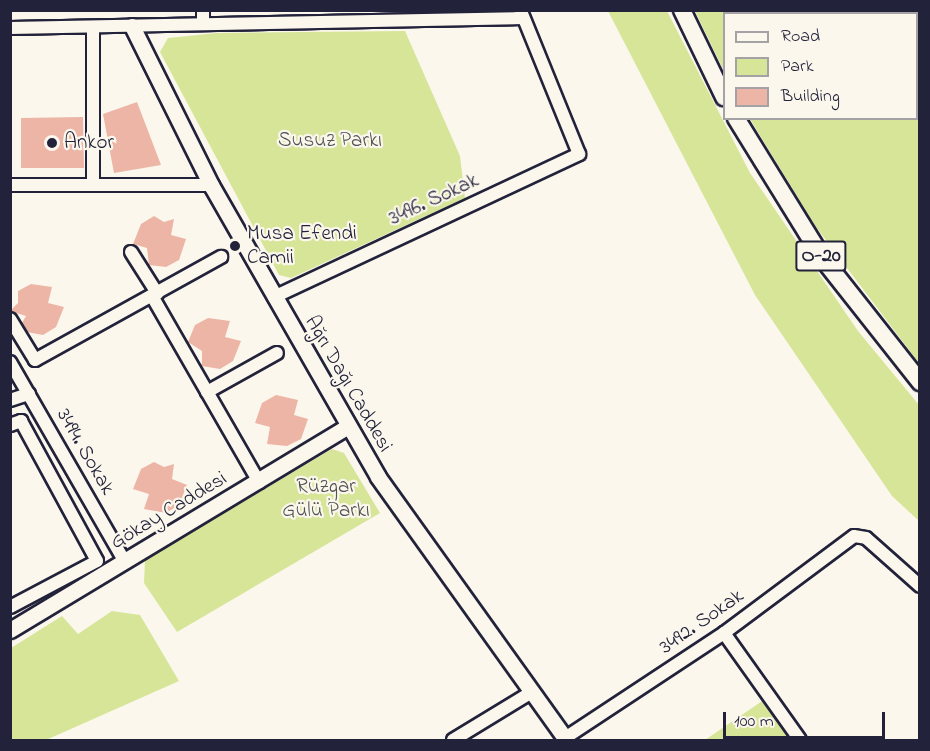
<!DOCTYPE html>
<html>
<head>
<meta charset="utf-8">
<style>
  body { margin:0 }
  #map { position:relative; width:930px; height:751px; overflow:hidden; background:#fbf7ec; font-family:"Indie Flower",sans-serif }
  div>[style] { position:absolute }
  .green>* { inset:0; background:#d7e599 }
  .building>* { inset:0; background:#edb5a5 }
  .roads { filter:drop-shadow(2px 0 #22223b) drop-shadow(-2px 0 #22223b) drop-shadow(0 2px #22223b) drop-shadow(0 -2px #22223b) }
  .minor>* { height:12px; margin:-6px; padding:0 6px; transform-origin:6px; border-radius:6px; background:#fbf7ec }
  .major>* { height:15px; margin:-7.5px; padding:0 7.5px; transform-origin:7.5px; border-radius:7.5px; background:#fbf7ec }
  .highway>* { height:16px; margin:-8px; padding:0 8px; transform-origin:8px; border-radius:8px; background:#fbf7ec }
  .dots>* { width:16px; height:16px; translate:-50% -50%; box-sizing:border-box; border:3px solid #fbf7ec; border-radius:50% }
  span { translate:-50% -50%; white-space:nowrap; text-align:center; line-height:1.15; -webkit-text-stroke:4.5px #fbf7ec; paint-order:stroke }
  .shield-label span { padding:2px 4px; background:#fbf7ec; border:2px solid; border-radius:4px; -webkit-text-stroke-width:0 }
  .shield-label { font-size:20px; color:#22223b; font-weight:700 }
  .park-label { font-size:21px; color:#4f5352 }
  .poi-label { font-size:21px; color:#22223b }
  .left { translate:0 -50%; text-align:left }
  .street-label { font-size:21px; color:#22223b }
  .frame { position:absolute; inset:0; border:12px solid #22223b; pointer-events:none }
  .legend { position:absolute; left:723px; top:12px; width:195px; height:108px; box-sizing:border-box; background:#fbf7ec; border:2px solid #a4a2a5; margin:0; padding:8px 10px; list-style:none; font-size:18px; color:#22223b }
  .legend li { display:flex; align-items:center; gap:12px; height:30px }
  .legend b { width:30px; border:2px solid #a4a2a5 }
  .scale { position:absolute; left:723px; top:712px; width:162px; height:27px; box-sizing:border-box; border:3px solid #22223b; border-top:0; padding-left:8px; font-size:18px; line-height:21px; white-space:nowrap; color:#22223b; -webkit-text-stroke:4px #fbf7ec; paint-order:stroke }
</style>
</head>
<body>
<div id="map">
  <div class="green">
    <div style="clip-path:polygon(608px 11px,667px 11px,750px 173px,858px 331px,919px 405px,919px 521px,892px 496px,755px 295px)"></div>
    <div style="clip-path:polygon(695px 11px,919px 11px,919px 363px,816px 227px,750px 119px,916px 118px,916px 14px,724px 14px,724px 71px)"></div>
    <div style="clip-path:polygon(405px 31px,460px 156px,465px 198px,291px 278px,279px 275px,160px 52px,168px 38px,217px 33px)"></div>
    <div style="clip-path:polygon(332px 449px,344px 453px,380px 513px,177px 632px,144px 583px,145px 560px)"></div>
    <div style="clip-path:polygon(112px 611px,140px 615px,179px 681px,46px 740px,11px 740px,11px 648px,62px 616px,78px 634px)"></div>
    <div style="clip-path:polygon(765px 699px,794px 740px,705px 740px)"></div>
  </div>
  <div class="building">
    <div style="clip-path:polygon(137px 102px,161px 165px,114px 173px,103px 114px)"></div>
    <div style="clip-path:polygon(83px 117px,84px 168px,21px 168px,21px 118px)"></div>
    <div style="clip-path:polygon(154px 216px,164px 222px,174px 219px,171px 235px,186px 239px,179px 260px,166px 267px,149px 265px,147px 248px,133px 244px,141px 224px)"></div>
    <div style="clip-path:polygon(31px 284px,52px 287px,48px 303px,64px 307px,56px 327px,43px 335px,27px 332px,22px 323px,26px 316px,10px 311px,18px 303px,18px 291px)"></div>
    <div style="clip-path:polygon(208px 318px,230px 321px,225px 337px,241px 341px,233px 361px,220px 369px,202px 366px,202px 351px,188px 342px,195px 325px)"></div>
    <div style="clip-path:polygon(276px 395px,298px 400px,294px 415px,308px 419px,301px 439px,287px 446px,267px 444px,270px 427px,255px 423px,262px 403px)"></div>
    <div style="clip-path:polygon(154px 462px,164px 467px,174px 464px,172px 479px,187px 485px,179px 505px,166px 513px,144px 509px,149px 494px,133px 489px,141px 469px)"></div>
  </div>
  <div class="roads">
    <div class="minor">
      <div style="left:203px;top:24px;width:14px;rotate:-90deg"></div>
      <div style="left:10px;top:28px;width:513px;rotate:-1.12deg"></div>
      <div style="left:10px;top:185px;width:201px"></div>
      <div style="left:93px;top:185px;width:158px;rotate:-90deg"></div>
      <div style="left:131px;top:252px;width:49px;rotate:57.6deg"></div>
      <div style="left:152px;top:296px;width:215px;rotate:60.1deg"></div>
      <div style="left:274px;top:297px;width:337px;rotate:-25.1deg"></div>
      <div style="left:579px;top:154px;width:154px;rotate:-112.1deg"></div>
      <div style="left:10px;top:319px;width:48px;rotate:58.6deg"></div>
      <div style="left:35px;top:360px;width:213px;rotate:-29deg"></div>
      <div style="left:10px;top:362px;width:231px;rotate:60.1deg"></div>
      <div style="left:207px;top:392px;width:80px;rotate:-29.1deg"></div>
      <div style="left:10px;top:400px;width:20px;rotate:-18deg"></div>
      <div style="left:10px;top:425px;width:12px;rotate:-20deg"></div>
      <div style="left:21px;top:421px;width:159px;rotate:61.5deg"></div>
      <div style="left:97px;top:561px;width:98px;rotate:152.1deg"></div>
      <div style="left:724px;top:633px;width:131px;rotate:54.6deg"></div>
      <div style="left:565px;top:738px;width:191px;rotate:-33.4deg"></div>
      <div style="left:724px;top:633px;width:162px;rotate:-36.7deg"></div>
      <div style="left:854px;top:536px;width:12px;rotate:9deg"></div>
      <div style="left:866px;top:538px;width:72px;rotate:41.6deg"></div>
      <div style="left:453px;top:740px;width:92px;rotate:-31.3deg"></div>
    </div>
    <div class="major">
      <div style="left:132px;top:26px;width:178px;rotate:63.6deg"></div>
      <div style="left:211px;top:185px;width:336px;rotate:60.2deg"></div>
      <div style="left:378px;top:477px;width:323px;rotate:54.4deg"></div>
      <div style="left:10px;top:630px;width:395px;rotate:-31.1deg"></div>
    </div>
    <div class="highway">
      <div style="left:682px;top:10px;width:97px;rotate:64.2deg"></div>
      <div style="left:736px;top:118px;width:166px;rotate:58.3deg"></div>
      <div style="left:823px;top:259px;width:157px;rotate:51.7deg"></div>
    </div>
  </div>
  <div class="dots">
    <div style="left:52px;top:143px;background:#22223b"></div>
    <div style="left:235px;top:246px;background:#22223b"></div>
  </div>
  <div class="shield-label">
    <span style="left:821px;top:256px">O-20</span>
  </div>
  <div class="park-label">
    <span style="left:330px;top:141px">Susuz Parkı</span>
    <span style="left:326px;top:499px">Rüzgar<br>Gülü Parkı</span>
  </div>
  <div class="poi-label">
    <span class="left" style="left:64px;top:143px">Ankor</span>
    <span class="left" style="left:247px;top:246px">Musa Efendi<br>Camii</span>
  </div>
  <div class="street-label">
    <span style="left:434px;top:200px;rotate:-25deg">3496. Sokak</span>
    <span style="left:348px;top:384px;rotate:60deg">Ağrı Dağı Caddesi</span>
    <span style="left:85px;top:452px;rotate:60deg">3494. Sokak</span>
    <span style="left:169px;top:511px;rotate:-31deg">Gökay Caddesi</span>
    <span style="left:702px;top:622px;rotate:-35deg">3492. Sokak</span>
  </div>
  <div class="frame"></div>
  <ul class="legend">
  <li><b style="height:8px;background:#fbf7ec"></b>Road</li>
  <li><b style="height:16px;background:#d7e599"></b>Park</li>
  <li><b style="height:16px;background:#edb5a5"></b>Building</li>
  </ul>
  <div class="scale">100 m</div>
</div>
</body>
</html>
